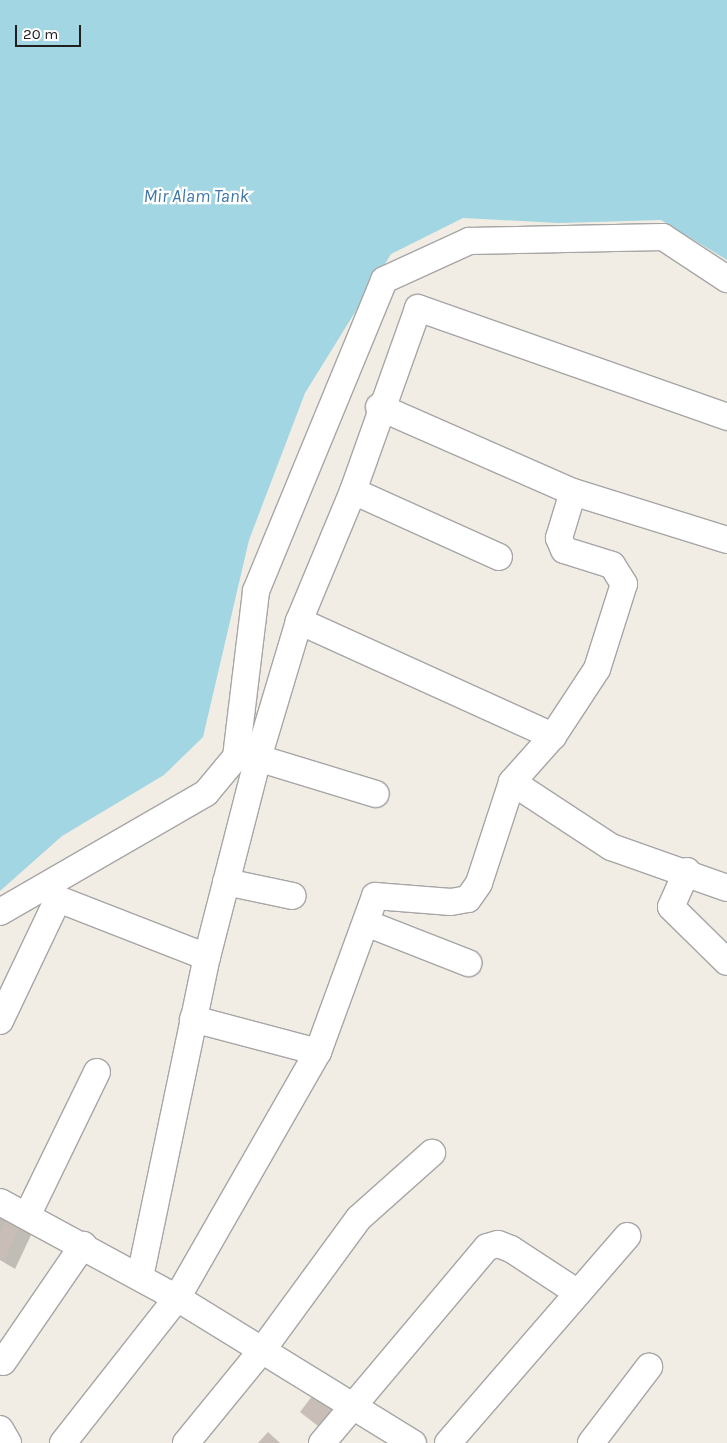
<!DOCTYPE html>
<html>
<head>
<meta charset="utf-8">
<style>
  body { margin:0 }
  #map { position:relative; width:727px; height:1443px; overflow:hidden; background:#f1ece4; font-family:Karla,sans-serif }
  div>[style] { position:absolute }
  .water>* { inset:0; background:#a1d6e2 }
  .shadow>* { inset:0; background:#0003 }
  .building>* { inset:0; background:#c9beb7 }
  .roads { filter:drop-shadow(1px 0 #a6a6a6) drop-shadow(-1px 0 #a6a6a6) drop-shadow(0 1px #a6a6a6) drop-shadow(0 -1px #a6a6a6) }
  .street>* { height:26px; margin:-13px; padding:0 13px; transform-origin:13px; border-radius:13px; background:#fff }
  span { translate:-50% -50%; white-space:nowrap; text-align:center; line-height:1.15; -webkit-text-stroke:4.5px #fff; paint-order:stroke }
  .water-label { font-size:18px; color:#3d76a7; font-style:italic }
  .scale { position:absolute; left:15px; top:25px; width:66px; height:22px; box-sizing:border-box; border:2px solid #1f1f1f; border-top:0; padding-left:6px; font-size:15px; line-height:18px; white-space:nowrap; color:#1f1f1f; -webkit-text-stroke:4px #fff; paint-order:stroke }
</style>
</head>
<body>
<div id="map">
  <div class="water">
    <div style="clip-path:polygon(0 0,727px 0,727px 260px,661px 220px,558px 223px,463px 218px,391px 254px,305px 393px,249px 540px,203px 737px,164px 775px,62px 836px,0 891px)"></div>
  </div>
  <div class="shadow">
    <div style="clip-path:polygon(0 1213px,32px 1233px,15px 1269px,0 1260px)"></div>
  </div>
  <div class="building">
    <div style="clip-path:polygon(8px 1215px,22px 1221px,5px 1259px,0 1257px,0 1233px)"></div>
    <div style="clip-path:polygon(316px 1391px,339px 1409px,323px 1430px,300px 1412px)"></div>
    <div style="clip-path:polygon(268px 1432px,280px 1443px,258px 1443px)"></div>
  </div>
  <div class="roads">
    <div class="street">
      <div style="left:379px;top:407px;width:212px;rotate:23.7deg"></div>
      <div style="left:573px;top:492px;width:161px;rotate:17.3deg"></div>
      <div style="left:353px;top:491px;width:160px;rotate:24.3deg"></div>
      <div style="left:299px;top:621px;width:279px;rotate:24.4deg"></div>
      <div style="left:258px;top:758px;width:123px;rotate:17deg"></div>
      <div style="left:512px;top:782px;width:118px;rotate:33.3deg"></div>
      <div style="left:611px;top:847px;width:123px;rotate:19.5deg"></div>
      <div style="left:687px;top:871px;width:39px;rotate:114deg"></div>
      <div style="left:671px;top:907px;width:78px;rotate:44.5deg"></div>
      <div style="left:226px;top:882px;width:68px;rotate:11.8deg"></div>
      <div style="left:0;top:912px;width:238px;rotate:-30deg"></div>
      <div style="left:206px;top:793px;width:47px;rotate:-50.2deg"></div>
      <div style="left:236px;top:757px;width:167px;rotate:-83.1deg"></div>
      <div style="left:256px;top:591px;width:336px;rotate:-67.6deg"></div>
      <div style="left:384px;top:280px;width:94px;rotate:-24.6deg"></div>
      <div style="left:469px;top:241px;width:194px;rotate:-1.2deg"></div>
      <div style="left:663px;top:237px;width:77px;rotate:33.3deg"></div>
      <div style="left:366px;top:923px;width:110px;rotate:21.4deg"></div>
      <div style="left:193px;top:1019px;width:129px;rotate:14.8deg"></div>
      <div style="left:0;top:1021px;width:135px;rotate:-64.6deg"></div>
      <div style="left:58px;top:899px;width:160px;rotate:21.3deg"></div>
      <div style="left:0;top:1202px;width:201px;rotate:28.5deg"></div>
      <div style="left:177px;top:1298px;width:277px;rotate:31.6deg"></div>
      <div style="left:27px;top:1216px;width:160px;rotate:-64.1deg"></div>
      <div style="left:140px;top:1277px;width:327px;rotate:-78.2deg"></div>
      <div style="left:207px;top:957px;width:205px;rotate:-75.6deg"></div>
      <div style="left:258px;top:758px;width:143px;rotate:-73.3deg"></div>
      <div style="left:299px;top:621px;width:141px;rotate:-67.4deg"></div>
      <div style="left:353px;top:491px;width:194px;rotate:-70.4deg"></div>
      <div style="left:418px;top:308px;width:328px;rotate:19.4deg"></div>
      <div style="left:3px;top:1362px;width:142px;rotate:-55.6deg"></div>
      <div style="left:0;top:1429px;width:16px;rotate:60deg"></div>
      <div style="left:63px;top:1443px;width:184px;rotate:-51.8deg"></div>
      <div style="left:177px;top:1298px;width:284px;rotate:-60.2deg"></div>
      <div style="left:318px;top:1052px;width:166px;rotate:-69.9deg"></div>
      <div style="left:375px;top:896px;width:76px;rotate:4.5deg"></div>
      <div style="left:451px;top:902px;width:17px;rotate:-10deg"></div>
      <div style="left:468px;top:899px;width:19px;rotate:-55deg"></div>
      <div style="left:479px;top:883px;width:106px;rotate:-71.9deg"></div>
      <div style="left:512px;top:782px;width:62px;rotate:-48.3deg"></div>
      <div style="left:553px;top:736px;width:80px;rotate:-56.7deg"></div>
      <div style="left:597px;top:669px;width:89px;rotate:-72.4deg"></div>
      <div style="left:624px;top:584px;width:22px;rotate:-122deg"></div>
      <div style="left:612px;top:565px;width:50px;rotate:-162.6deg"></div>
      <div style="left:564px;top:550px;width:13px;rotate:-113deg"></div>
      <div style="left:559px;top:538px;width:48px;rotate:-73.1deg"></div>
      <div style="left:186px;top:1443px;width:122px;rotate:-50.7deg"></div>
      <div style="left:263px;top:1349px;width:162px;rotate:-53.8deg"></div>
      <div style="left:359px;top:1218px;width:98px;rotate:-41.7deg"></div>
      <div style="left:322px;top:1443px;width:256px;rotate:-49.9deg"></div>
      <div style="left:487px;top:1247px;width:11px;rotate:-15deg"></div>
      <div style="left:498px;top:1244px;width:14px;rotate:21deg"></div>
      <div style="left:511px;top:1249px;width:80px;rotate:33.3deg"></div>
      <div style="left:448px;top:1443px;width:274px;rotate:-49.1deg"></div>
      <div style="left:591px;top:1443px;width:96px;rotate:-52.7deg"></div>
    </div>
  </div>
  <div class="water-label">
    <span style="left:196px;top:196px">Mir Alam Tank</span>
  </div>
  <div class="scale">20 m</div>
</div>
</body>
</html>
